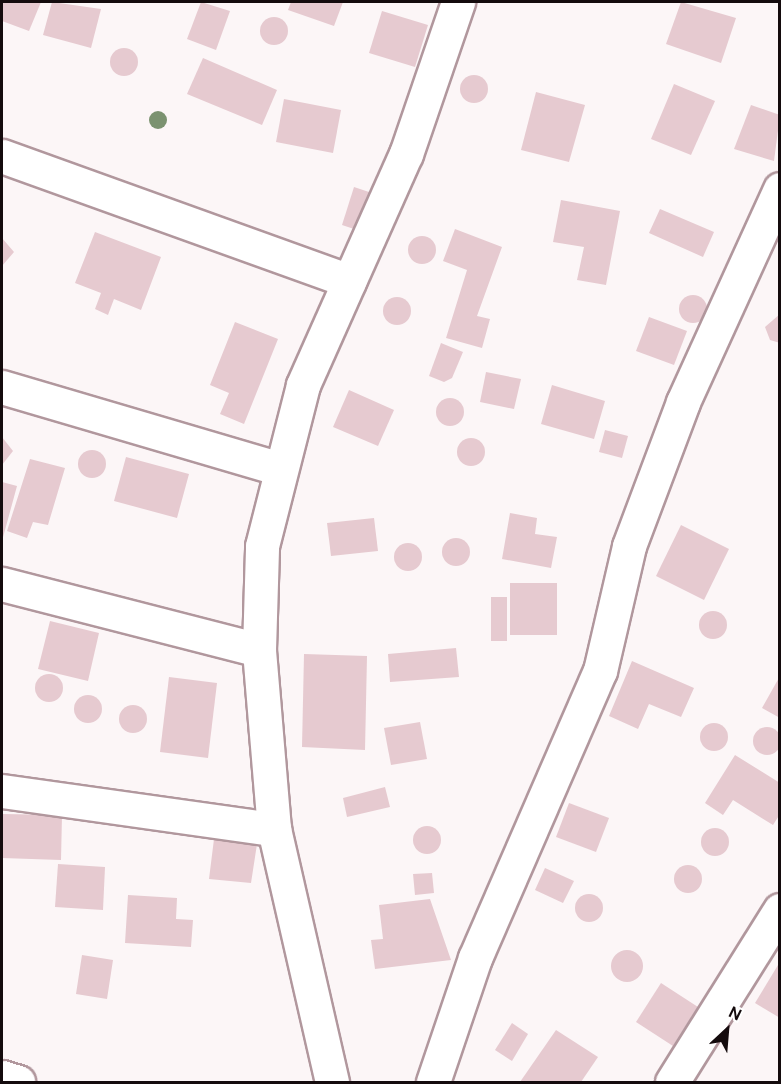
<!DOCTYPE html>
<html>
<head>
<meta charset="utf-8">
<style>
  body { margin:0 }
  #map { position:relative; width:781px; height:1084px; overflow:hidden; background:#fcf6f7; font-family:"DM Sans",sans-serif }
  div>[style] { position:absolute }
  .building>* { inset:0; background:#e6cad0 }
  .round { border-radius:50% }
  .roads { filter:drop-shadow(2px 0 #b1979d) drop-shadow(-2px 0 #b1979d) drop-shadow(0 2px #b1979d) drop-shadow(0 -2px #b1979d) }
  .minor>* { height:33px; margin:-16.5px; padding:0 16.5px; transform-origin:16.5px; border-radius:16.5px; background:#fff }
  .trees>* { width:18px; height:18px; margin:-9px; border-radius:50%; background:#7b9270 }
  span { translate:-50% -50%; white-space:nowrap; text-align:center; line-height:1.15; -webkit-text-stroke:4.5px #fff; paint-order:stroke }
  .frame { position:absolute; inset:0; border:3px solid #140b0d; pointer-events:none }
  .north { position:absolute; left:697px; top:1000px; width:60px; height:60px; -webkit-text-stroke:4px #fff; paint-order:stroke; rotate:26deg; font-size:16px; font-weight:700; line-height:24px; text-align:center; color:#140b0d }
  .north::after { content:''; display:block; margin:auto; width:21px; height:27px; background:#140b0d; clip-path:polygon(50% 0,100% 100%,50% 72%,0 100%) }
</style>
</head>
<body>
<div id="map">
  <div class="building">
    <div style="clip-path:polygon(2px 2px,41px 2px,29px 31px,2px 21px)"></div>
    <div style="clip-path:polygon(52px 2px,101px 9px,91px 48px,43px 35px)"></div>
    <div style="clip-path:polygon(201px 2px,230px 11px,216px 50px,187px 39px)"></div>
    <div style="clip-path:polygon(291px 2px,343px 2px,334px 26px,288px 10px)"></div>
    <div style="clip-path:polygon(681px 2px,736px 18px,721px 63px,666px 44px)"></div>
    <div style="clip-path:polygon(382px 11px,428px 25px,415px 67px,369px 53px)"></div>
    <div class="round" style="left:260px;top:17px;width:28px;height:28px"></div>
    <div class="round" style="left:110px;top:48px;width:28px;height:28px"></div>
    <div style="clip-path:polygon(203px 58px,277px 90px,262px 125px,187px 94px)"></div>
    <div class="round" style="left:460px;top:75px;width:28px;height:28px"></div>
    <div style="clip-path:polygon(674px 84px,715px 101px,691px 155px,651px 139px)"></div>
    <div style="clip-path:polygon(536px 92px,585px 105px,569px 162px,521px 150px)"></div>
    <div style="clip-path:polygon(284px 99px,341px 110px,333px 153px,276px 142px)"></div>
    <div style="clip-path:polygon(751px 105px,780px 115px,774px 161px,734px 149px)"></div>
    <div style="clip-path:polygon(354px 187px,372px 193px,360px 231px,342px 225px)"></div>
    <div style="clip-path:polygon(561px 200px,620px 211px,606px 285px,577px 280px,584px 247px,553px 242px)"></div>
    <div style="clip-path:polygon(660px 209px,714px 232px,703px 257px,649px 233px)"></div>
    <div style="clip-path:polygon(455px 229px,502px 247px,477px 316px,490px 319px,482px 348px,446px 338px,467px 270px,443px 261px)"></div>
    <div style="clip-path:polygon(95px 232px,161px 257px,141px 310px,114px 299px,108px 315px,95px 309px,101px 293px,75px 283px)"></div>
    <div class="round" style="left:408px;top:236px;width:28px;height:28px"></div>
    <div style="clip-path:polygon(2px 238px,14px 252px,2px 266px)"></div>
    <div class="round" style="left:679px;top:295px;width:28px;height:28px"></div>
    <div class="round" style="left:383px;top:297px;width:28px;height:28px"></div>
    <div style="clip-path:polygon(780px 314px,780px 343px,770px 340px,765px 327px)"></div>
    <div style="clip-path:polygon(649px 317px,687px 331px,674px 365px,636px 351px)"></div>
    <div style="clip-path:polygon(235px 322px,278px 339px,244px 424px,220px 414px,229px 393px,210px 385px)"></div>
    <div style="clip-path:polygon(441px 343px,463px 352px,452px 378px,444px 382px,429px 376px)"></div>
    <div style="clip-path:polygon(486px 372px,521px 379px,514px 409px,480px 402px)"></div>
    <div style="clip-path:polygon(552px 385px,605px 401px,594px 439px,541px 424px)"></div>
    <div style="clip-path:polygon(349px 390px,394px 410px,378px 446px,333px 427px)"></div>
    <div class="round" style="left:436px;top:398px;width:28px;height:28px"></div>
    <div style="clip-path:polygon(605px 430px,628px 436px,622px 458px,599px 452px)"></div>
    <div style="clip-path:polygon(2px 437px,13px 451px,2px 465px)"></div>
    <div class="round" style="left:457px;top:438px;width:28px;height:28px"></div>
    <div class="round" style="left:78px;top:450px;width:28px;height:28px"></div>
    <div style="clip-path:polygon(126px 457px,189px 474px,177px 518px,114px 501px)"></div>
    <div style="clip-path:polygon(30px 459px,65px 468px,48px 525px,33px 522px,27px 538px,7px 531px)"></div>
    <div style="clip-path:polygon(2px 482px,17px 486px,2px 541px)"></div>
    <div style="clip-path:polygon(510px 513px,537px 518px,535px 534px,557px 537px,551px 568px,502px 559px)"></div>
    <div style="clip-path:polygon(374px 518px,378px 551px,331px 556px,327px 523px)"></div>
    <div style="clip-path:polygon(681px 525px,729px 549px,704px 600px,656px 576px)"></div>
    <div class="round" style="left:442px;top:538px;width:28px;height:28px"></div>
    <div class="round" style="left:394px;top:543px;width:28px;height:28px"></div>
    <div style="clip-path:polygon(510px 583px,557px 583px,557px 635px,510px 635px)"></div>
    <div style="clip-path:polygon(491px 597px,507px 597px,507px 641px,491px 641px)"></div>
    <div class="round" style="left:699px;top:611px;width:28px;height:28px"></div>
    <div style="clip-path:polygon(50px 621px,99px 633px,88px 681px,38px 669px)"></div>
    <div style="clip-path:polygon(456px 648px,459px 677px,390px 682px,388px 654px)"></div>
    <div style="clip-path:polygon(304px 654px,367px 656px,365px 750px,302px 747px)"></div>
    <div style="clip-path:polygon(632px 661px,694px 688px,681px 717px,649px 704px,638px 729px,609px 716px)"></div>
    <div class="round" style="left:35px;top:674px;width:28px;height:28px"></div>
    <div style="clip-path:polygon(780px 676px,780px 718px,762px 708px)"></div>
    <div style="clip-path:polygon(169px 677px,217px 683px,208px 758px,160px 752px)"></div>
    <div class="round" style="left:74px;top:695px;width:28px;height:28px"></div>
    <div class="round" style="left:119px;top:705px;width:28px;height:28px"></div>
    <div style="clip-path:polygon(420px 722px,427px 759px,391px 765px,384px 728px)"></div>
    <div class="round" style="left:700px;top:723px;width:28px;height:28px"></div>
    <div class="round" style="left:753px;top:727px;width:28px;height:28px"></div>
    <div style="clip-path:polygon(735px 755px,780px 783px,780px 814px,773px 825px,733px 800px,723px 815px,705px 803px)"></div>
    <div style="clip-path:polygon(385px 787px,390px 807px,347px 817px,343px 798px)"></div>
    <div style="clip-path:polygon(569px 803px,609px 818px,596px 852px,556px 837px)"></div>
    <div style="clip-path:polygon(2px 814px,62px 815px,61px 860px,2px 858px)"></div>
    <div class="round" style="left:413px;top:826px;width:28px;height:28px"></div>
    <div class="round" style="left:701px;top:828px;width:28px;height:28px"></div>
    <div style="clip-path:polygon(214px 839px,257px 844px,251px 883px,209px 879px)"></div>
    <div style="clip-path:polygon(58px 864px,105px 867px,103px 910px,55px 907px)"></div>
    <div class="round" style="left:674px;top:865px;width:28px;height:28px"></div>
    <div style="clip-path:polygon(545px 868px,574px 881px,563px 903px,535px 890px)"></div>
    <div style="clip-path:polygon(432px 873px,434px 893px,415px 895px,413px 874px)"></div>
    <div class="round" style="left:575px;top:894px;width:28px;height:28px"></div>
    <div style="clip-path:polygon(128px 895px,177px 898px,176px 919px,193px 920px,191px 947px,125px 943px)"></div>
    <div style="clip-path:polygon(430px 899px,451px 960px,375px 969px,371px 940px,383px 939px,379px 905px)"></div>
    <div class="round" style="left:611px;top:950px;width:32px;height:32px"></div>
    <div style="clip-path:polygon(82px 955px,113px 960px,107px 999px,76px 994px)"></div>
    <div style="clip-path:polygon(778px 965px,780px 966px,780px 1018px,755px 1003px)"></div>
    <div style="clip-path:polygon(661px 983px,698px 1007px,673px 1046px,636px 1022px)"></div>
    <div style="clip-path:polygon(512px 1023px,528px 1034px,512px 1061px,495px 1050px)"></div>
    <div style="clip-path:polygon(556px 1030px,598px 1057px,581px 1082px,520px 1082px)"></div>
  </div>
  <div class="roads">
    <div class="minor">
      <div style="left:2px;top:156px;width:369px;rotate:19.8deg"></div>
      <div style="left:2px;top:387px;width:288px;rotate:16.4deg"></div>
      <div style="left:2px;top:584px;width:265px;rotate:14.4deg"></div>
      <div style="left:2px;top:791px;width:275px;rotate:8deg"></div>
      <div style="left:2px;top:1077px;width:17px;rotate:17deg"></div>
      <div style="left:332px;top:1082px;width:260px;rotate:-102.9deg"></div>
      <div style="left:274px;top:829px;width:180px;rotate:-94.8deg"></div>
      <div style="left:259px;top:650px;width:104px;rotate:-88.3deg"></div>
      <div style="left:262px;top:546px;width:166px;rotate:-75.7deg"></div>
      <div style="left:303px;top:385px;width:253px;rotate:-66deg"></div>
      <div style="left:406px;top:154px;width:161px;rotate:-71.1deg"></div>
      <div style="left:433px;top:1082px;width:131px;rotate:-71.3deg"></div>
      <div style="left:475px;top:958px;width:313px;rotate:-66.5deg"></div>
      <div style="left:600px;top:671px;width:128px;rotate:-76.9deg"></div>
      <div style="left:629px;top:546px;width:154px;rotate:-69.4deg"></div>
      <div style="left:683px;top:402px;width:234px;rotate:-65.5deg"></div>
      <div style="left:672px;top:1082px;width:203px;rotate:-57.9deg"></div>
    </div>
  </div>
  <div class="trees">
    <div style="left:158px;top:120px"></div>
  </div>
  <div class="frame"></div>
  <div class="north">N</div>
</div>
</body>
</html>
